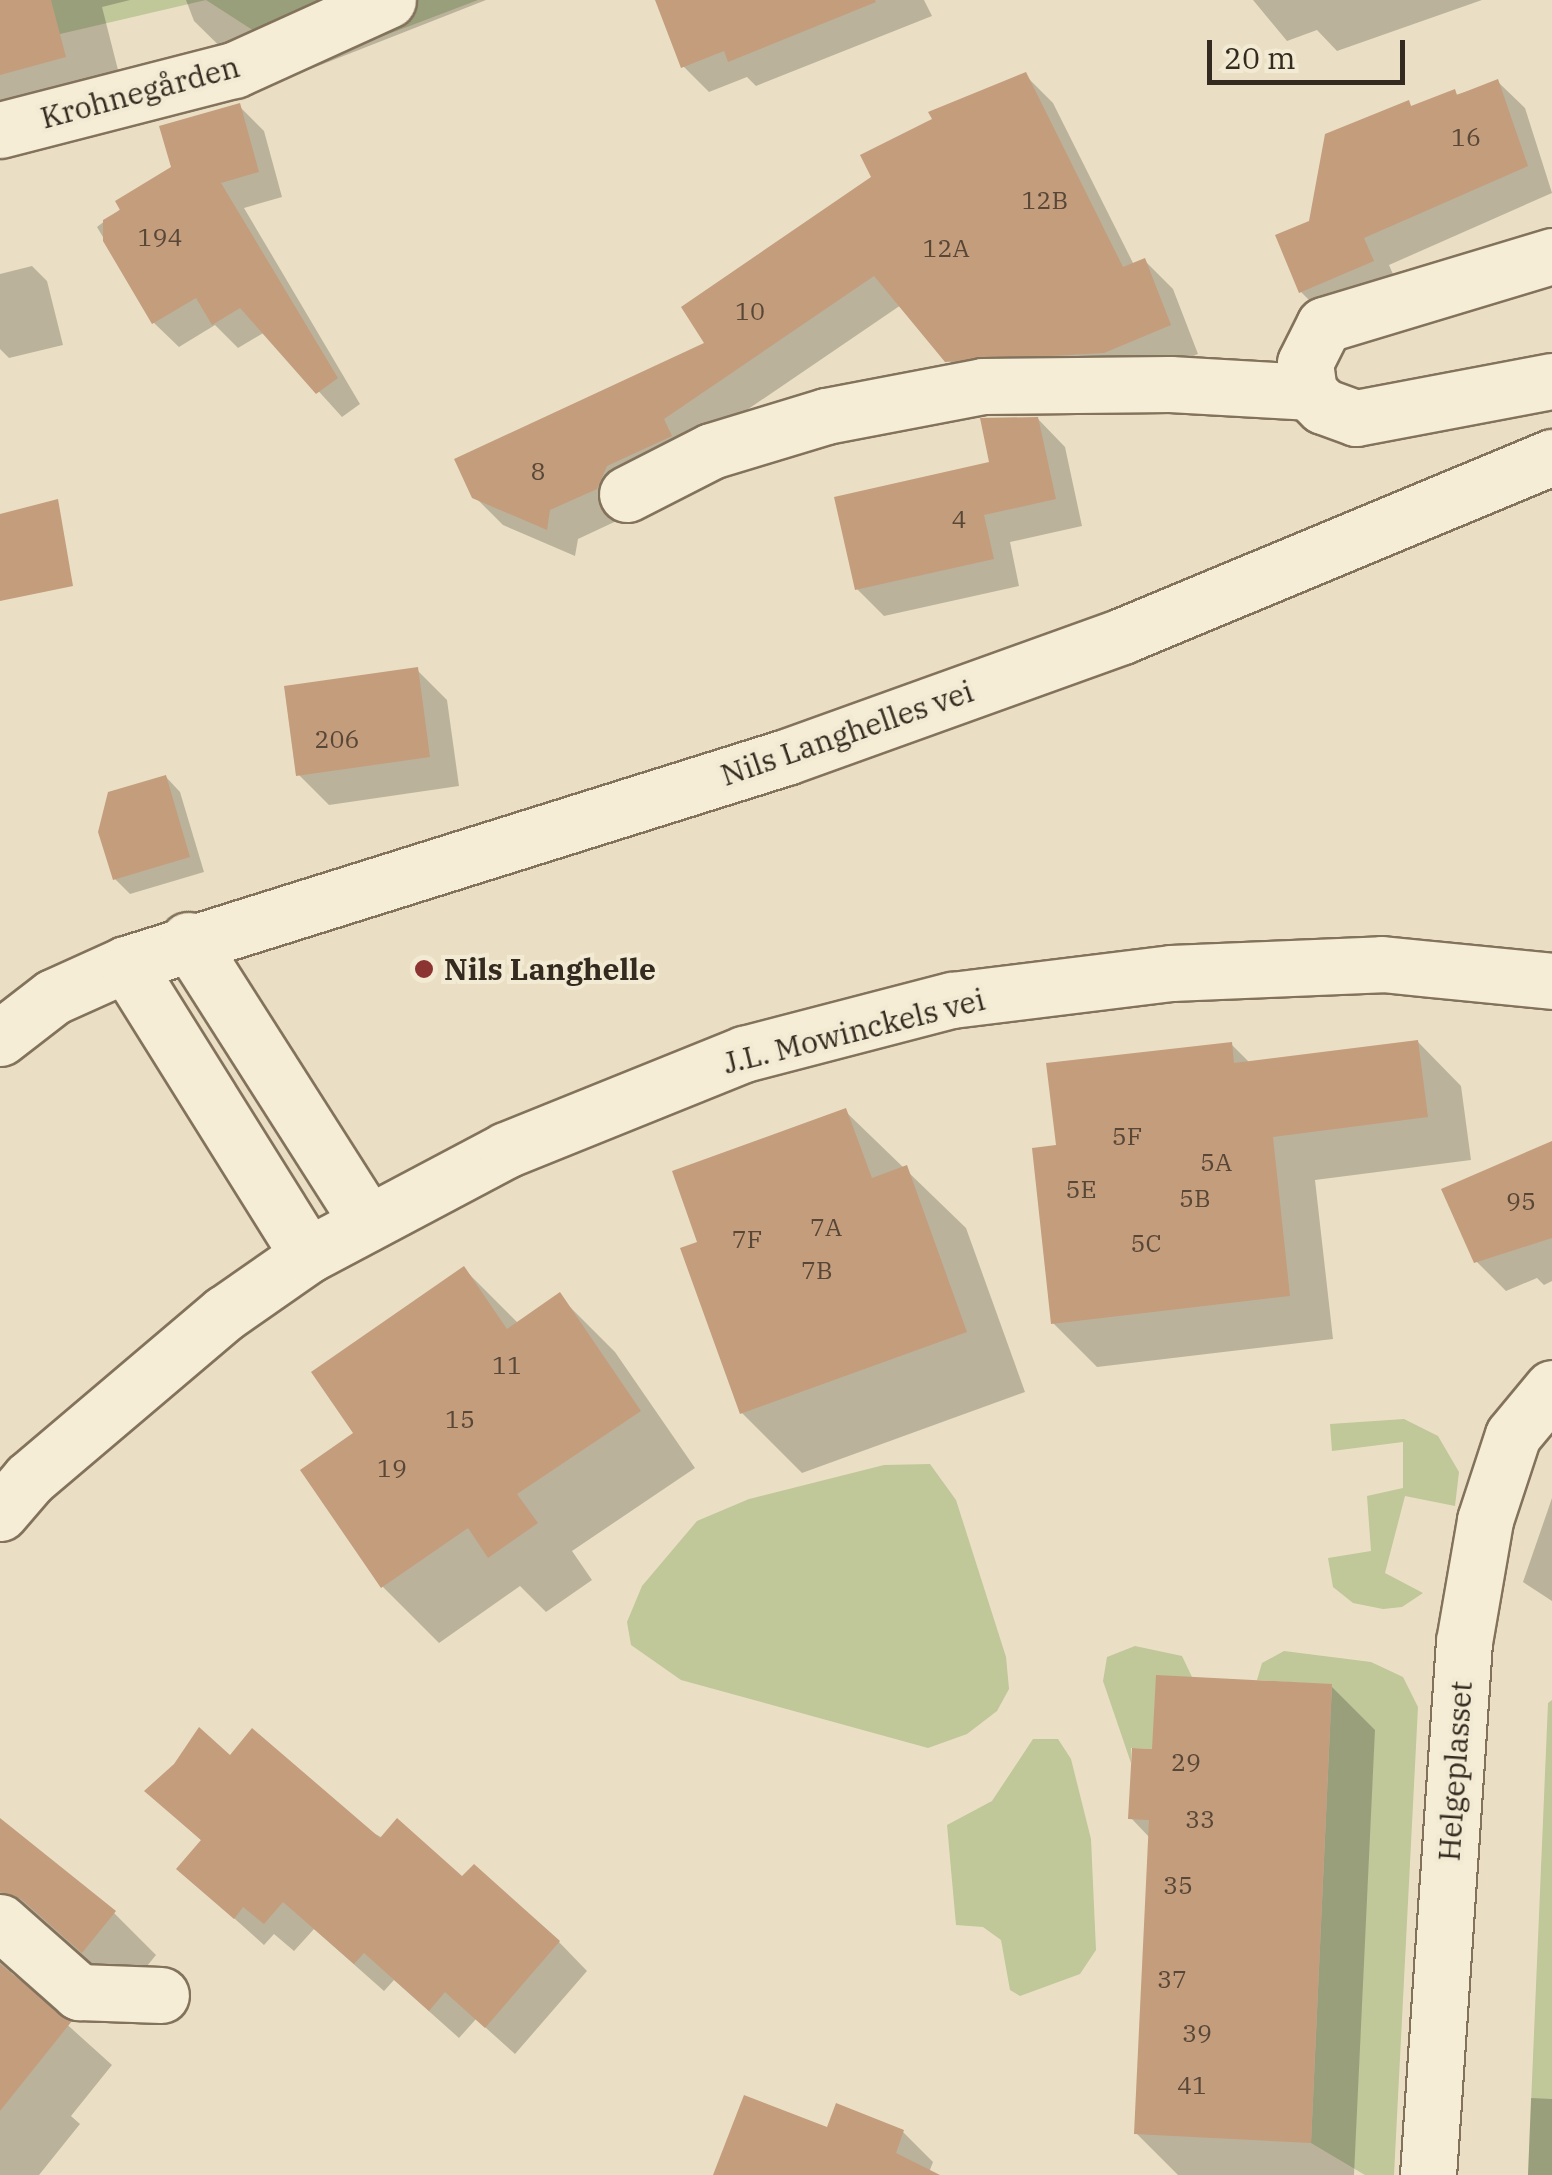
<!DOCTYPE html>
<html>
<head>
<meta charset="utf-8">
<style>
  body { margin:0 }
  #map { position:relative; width:1552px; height:2175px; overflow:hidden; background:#eadfc4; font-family:"IBM Plex Serif",serif }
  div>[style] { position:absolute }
  .green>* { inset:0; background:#c0c799 }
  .shadow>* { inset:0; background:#0003 }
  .building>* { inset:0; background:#c49d7d }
  .roads { filter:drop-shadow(2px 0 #83725c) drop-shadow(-2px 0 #83725c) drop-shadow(0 2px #83725c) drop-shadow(0 -2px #83725c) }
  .street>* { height:55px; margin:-27.5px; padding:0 27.5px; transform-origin:27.5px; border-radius:27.5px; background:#f5edd6 }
  .secondary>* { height:55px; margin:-27.5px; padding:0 27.5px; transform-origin:27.5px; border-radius:27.5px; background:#f5edd6 }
  .dots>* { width:28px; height:28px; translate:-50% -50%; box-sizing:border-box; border:5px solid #f2ead3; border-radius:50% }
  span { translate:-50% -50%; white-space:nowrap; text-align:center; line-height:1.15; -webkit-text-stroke:8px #f2ead3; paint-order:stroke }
  .number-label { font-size:25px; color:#584736 }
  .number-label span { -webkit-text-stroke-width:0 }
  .street-label { font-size:30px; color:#342a1f }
  .poi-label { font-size:30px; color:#342a1f; font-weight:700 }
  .left { translate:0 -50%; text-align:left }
  .scale { position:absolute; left:1207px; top:40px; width:198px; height:45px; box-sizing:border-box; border:5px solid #342a1f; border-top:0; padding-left:12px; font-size:30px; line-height:35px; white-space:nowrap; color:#342a1f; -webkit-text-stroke:8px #f2ead3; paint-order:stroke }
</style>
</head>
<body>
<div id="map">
  <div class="green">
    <div style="clip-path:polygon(0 0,478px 0,307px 65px,206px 0,0 48px)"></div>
    <div style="clip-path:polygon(1404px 1419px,1438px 1436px,1459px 1472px,1455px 1506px,1405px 1496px,1385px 1573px,1423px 1593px,1402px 1607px,1383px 1609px,1353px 1603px,1333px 1587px,1328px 1558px,1371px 1551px,1367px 1496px,1403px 1488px,1403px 1442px,1332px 1451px,1330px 1424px)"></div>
    <div style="clip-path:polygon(930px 1464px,956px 1500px,1006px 1657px,1009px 1689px,997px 1711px,967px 1734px,928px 1748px,681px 1680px,631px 1645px,627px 1622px,642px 1586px,697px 1521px,749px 1499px,884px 1465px)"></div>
    <div style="clip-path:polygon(1135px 1646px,1182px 1656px,1192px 1677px,1153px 1749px,1131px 1748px,1131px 1763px,1103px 1681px,1107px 1657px)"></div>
    <div style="clip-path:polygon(1284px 1651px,1371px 1662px,1403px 1677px,1418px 1707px,1394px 2175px,1365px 2175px,1311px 2143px,1332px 1685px,1257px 1680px,1262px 1663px)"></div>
    <div style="clip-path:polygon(1552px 1700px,1552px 2175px,1528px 2175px,1548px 1703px)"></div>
    <div style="clip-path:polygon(1033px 1739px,1058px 1739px,1071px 1759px,1091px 1839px,1096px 1950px,1080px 1974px,1020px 1996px,1010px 1990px,1001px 1940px,983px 1927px,956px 1925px,947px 1825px,992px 1801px)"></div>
  </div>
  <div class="shadow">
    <div style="clip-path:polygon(0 0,130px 0,102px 7px,132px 125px,72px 141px,46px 114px,53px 145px,0 159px)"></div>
    <div style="clip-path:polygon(186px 0,486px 0,262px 88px,194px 21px)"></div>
    <div style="clip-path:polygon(658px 0,924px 0,932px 16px,756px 86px,747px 77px,709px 92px,683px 66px)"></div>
    <div style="clip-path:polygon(1253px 0,1482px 0,1337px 51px,1317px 30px,1287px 41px)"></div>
    <div style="clip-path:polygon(1025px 75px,1053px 103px,1134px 265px,1145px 261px,1173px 289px,1198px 354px,1133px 381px,975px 389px,901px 305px,691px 448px,625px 517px,578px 539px,575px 556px,503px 525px,474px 496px,708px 344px)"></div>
    <div style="clip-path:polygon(1498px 82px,1525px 108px,1552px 193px,1389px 265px,1399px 288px,1328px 319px,1301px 292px,1311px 223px,1408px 103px,1413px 108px)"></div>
    <div style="clip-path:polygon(239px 106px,264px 131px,282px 197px,244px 208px,360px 404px,342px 417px,265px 332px,238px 348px,215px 325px,179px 347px,154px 323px,97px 227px,174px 168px)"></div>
    <div style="clip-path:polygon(32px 266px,47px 281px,63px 345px,9px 358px,0 349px,0 274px)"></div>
    <div style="clip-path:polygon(1038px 419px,1065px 447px,1082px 526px,1010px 542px,1019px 586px,884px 616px,857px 589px)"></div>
    <div style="clip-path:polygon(417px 670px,447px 700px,459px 786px,329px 805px,299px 775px)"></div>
    <div style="clip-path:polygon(166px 777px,180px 792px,204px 872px,130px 894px,115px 879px)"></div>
    <div style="clip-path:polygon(1418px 1042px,1461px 1086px,1471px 1160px,1315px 1180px,1333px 1339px,1097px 1367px,1053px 1323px,1231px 1044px,1250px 1063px)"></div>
    <div style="clip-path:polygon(845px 1111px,966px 1228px,1025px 1392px,802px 1473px,742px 1413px)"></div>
    <div style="clip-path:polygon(1552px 1144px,1552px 1281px,1544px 1285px,1537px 1278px,1506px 1291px,1476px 1261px)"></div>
    <div style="clip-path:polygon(464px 1269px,519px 1324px,559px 1296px,615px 1352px,695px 1468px,572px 1551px,592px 1580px,546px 1612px,520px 1586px,439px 1643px,383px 1587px)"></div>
    <div style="clip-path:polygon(1552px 1498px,1552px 1601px,1523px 1582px)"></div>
    <div style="clip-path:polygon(1331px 1686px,1375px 1730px,1354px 2175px,1178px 2175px,1136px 2133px,1150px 1838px,1131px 1818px,1154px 1751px)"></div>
    <div style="clip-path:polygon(230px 1758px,463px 1880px,559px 1942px,587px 1971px,515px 2054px,476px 2019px,459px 2038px,394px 1980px,384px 1991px,314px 1929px,294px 1951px,274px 1934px,264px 1945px,179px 1869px,203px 1842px,147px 1791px)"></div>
    <div style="clip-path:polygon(0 1863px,114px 1913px,156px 1955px,125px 1993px,51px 1932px,17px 1944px,11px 1974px,112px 2065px,71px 2116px,80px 2124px,39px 2175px,0 2175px)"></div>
    <div style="clip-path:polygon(1531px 2098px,1552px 2099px,1552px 2175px,1528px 2175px)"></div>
    <div style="clip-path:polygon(828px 2130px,903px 2132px,933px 2162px,928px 2175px,716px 2175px)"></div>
  </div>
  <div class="building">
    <div style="clip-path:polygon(0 0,51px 0,66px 57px,0 75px)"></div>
    <div style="clip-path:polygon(655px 0,875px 0,876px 2px,728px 62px,724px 51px,681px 68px)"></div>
    <div style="clip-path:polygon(1026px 72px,1123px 267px,1145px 258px,1171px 325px,1104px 353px,945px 362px,874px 276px,664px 419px,672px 436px,607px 466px,597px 489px,550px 510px,547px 530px,472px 498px,454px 459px,704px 343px,681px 307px,871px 177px,860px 155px,932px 119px,928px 112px)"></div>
    <div style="clip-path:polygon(1498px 79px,1528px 166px,1364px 238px,1374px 261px,1299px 293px,1275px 235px,1309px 221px,1325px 134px,1409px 100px,1411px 106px,1455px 89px,1457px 95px)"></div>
    <div style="clip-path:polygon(240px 103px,259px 172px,221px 183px,338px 378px,316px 394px,240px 308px,212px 325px,196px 298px,152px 324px,103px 241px,103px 220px,120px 210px,115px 201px,171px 167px,159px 126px)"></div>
    <div style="clip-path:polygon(1038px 417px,1056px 499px,984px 515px,994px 559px,855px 590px,834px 497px,989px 462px,980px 418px)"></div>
    <div style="clip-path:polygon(58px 499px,73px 586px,0 601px,0 514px)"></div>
    <div style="clip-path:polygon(418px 667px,430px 757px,296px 776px,284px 686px)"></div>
    <div style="clip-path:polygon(166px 775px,190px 857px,113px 880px,98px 832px,108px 792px)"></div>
    <div style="clip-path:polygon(1418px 1040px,1428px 1117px,1273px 1137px,1290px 1296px,1051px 1324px,1032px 1148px,1056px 1145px,1046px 1063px,1232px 1042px,1234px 1063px)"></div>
    <div style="clip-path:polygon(846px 1108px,872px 1178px,907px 1165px,967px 1332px,740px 1414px,680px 1248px,697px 1242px,672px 1171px)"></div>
    <div style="clip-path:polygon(1552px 1141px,1552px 1238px,1474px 1263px,1441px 1189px)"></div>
    <div style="clip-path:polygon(464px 1266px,507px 1329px,560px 1292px,641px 1411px,517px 1494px,538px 1523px,488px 1558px,468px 1528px,381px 1588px,300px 1470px,353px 1433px,311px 1372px)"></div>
    <div style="clip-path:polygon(1156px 1675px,1332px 1684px,1311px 2143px,1134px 2134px,1149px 1820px,1128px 1819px,1132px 1748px,1152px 1749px)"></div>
    <div style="clip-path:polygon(199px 1727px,230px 1755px,252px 1728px,380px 1838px,397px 1818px,462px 1876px,474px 1864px,560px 1941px,485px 2028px,445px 1992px,429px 2011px,364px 1953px,354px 1964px,283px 1902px,264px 1924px,243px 1907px,234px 1919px,176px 1869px,201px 1840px,144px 1791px,174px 1764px)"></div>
    <div style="clip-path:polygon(0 1818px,116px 1911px,82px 1953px,21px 1899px,0 1892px)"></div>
    <div style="clip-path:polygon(0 1964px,72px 2021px,0 2111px)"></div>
    <div style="clip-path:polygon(744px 2095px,827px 2127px,836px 2103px,904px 2130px,896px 2153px,940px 2175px,713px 2175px)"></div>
  </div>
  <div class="roads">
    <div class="street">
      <div style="left:0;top:130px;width:242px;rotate:-14.4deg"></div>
      <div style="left:234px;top:70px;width:169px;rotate:-24.4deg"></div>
      <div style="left:1552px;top:256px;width:238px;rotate:163.2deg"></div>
      <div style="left:1324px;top:325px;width:42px;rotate:116.6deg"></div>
      <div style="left:1305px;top:363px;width:29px;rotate:82deg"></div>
      <div style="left:1309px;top:392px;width:20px;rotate:45deg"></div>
      <div style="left:1323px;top:406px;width:35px;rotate:20deg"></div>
      <div style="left:1356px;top:418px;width:199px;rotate:-10.7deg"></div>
      <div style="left:627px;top:494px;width:94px;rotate:-27.1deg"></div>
      <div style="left:711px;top:451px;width:120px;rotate:-16.9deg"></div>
      <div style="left:826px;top:416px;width:160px;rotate:-10.8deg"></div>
      <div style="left:983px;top:386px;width:187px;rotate:-0.6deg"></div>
      <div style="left:1170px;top:384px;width:139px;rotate:3.3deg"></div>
      <div style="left:126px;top:964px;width:692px;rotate:-17.41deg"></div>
      <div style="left:786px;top:757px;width:357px;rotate:-19.8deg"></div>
      <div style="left:1122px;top:636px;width:466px;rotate:-22.6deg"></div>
      <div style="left:0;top:1922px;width:106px;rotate:41.5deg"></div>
      <div style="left:79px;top:1992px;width:82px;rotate:2.1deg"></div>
      <div style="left:1428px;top:2175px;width:534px;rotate:-86.14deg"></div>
      <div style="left:1464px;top:1642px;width:124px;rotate:-80.2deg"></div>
      <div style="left:1485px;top:1520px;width:89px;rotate:-71.8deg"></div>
      <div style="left:1513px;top:1435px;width:61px;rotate:-50.3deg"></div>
    </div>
    <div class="secondary">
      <div style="left:188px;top:940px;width:335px;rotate:57.5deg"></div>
      <div style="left:0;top:1038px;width:67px;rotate:-37.7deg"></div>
      <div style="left:53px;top:997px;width:80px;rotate:-24.3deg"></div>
      <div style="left:126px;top:964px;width:343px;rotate:58deg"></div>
      <div style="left:0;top:1513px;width:45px;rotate:-49.5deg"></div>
      <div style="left:29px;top:1479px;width:257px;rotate:-40.3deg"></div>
      <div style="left:225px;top:1313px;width:101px;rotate:-34.9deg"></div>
      <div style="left:308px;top:1255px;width:224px;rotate:-27.9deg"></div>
      <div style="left:506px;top:1150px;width:257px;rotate:-22deg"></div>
      <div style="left:744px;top:1054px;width:215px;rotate:-14.6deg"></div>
      <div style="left:952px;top:1000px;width:221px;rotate:-7deg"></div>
      <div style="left:1171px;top:973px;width:211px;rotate:-2.4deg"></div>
      <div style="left:1382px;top:964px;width:171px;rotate:5.7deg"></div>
    </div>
  </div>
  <div class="dots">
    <div style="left:424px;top:969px;background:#8c3432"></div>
  </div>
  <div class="number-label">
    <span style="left:1466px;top:137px">16</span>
    <span style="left:1045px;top:200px">12B</span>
    <span style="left:160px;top:237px">194</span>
    <span style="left:946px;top:248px">12A</span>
    <span style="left:750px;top:311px">10</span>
    <span style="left:538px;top:471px">8</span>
    <span style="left:959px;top:519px">4</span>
    <span style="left:337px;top:739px">206</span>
    <span style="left:1127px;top:1136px">5F</span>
    <span style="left:1216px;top:1162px">5A</span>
    <span style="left:1081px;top:1189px">5E</span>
    <span style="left:1195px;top:1198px">5B</span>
    <span style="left:1521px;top:1201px">95</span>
    <span style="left:826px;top:1227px">7A</span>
    <span style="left:747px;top:1239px">7F</span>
    <span style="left:1146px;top:1243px">5C</span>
    <span style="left:817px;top:1270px">7B</span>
    <span style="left:507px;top:1365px">11</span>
    <span style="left:460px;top:1419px">15</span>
    <span style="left:392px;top:1468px">19</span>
    <span style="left:1186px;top:1762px">29</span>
    <span style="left:1200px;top:1819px">33</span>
    <span style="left:1178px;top:1885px">35</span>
    <span style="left:1172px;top:1979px">37</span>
    <span style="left:1197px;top:2033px">39</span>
    <span style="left:1192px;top:2085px">41</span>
  </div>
  <div class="street-label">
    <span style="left:140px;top:92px;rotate:-15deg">Krohnegården</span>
    <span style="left:847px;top:733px;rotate:-19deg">Nils Langhelles vei</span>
    <span style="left:854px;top:1031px;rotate:-14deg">J.L. Mowinckels vei</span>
    <span style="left:1455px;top:1771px;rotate:-86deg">Helgeplasset</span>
  </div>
  <div class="poi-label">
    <span class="left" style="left:444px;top:969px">Nils Langhelle</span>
  </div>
  <div class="scale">20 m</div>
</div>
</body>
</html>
